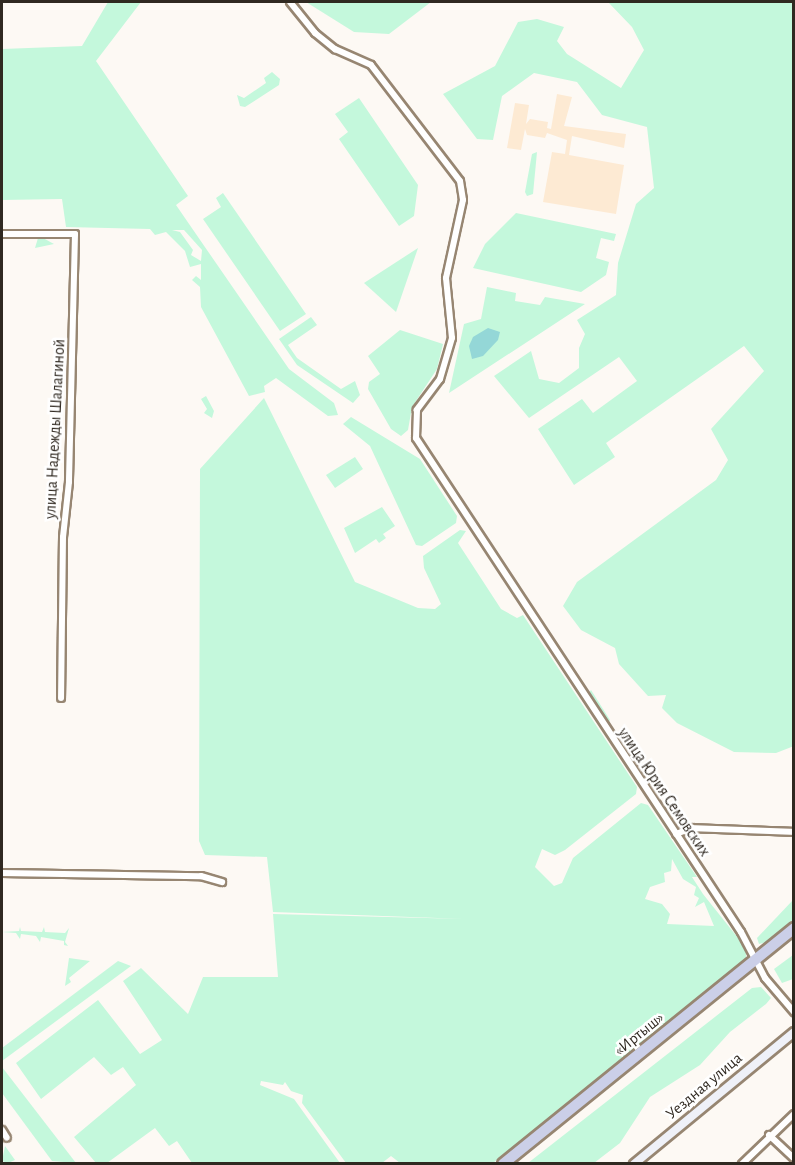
<!DOCTYPE html>
<html>
<head>
<meta charset="utf-8">
<style>
  body { margin:0 }
  #map { position:relative; width:795px; height:1165px; overflow:hidden; background:#fdf9f4; font-family:"Alegreya Sans",sans-serif }
  div>[style] { position:absolute }
  .built>* { inset:0; background:#fdead3 }
  .green>* { inset:0; background:#c4f8dc }
  .water>* { inset:0; background:#94d7d7 }
  .roads { filter:drop-shadow(2px 0 #978672) drop-shadow(-2px 0 #978672) drop-shadow(0 2px #978672) drop-shadow(0 -2px #978672) }
  .street>* { height:6px; margin:-3px; padding:0 3px; transform-origin:3px; border-radius:3px; background:#fff }
  .secondary>* { height:8px; margin:-4px; padding:0 4px; transform-origin:4px; border-radius:4px; background:#eff1f8 }
  .highway>* { height:10px; margin:-5px; padding:0 5px; transform-origin:5px; border-radius:5px; background:#cbcfe8 }
  span { translate:-50% -50%; white-space:nowrap; text-align:center; line-height:1.15; -webkit-text-stroke:5px #fff; paint-order:stroke }
  .street-label { font-size:16px; color:#302921 }
  .frame { position:absolute; inset:0; border:3px solid #302921; pointer-events:none }
</style>
</head>
<body>
<div id="map">
  <div class="built">
    <div style="clip-path:polygon(557px 94px,572px 97px,564px 126px,626px 134px,624px 148px,572px 136px,569px 155px,624px 165px,616px 214px,543px 202px,552px 152px,565px 154px,567px 140px,547px 133px,545px 138px,527px 135px,525px 129px,521px 150px,507px 148px,515px 103px,529px 105px,526px 124px,530px 119px,548px 122px,547px 128px,551px 129px)"></div>
  </div>
  <div class="green">
    <div style="clip-path:polygon(evenodd,108px 2px,141px 2px,96px 61px,188px 196px,176px 205px,289px 369px,334px 403px,338px 415px,328px 416px,276px 378px,264px 386px,265px 392px,249px 396px,201px 307px,200px 287px,192px 280px,196px 276px,201px 280px,201px 264px,190px 267px,185px 251px,166px 232px,155px 235px,150px 229px,66px 227px,62px 199px,2px 200px,2px 49px,82px 46px,108px 2px,172px 230px,184px 230px,202px 250px,201px 261px,191px 255px,193px 250px,180px 232px,172px 230px)"></div>
    <div style="clip-path:polygon(306px 2px,431px 2px,389px 34px,354px 32px)"></div>
    <div style="clip-path:polygon(608px 2px,793px 2px,794px 746px,776px 753px,734px 752px,677px 723px,662px 708px,666px 695px,648px 696px,619px 664px,615px 648px,581px 630px,563px 606px,577px 582px,716px 480px,728px 460px,711px 429px,764px 371px,744px 346px,606px 443px,615px 457px,574px 485px,538px 429px,582px 399px,593px 413px,637px 381px,619px 357px,529px 418px,494px 376px,531px 351px,539px 379px,559px 383px,579px 368px,579px 348px,585px 334px,577px 320px,616px 295px,618px 263px,636px 204px,654px 188px,647px 127px,602px 115px,577px 82px,534px 73px,502px 96px,493px 140px,477px 139px,443px 94px,495px 66px,518px 22px,537px 19px,564px 27px,557px 41px,567px 54px,621px 88px,644px 50px,632px 27px)"></div>
    <div style="clip-path:polygon(272px 72px,280px 79px,279px 85px,245px 107px,240px 106px,237px 95px,244px 98px,266px 83px,264px 78px)"></div>
    <div style="clip-path:polygon(359px 98px,418px 185px,414px 216px,399px 226px,339px 139px,348px 132px,335px 114px)"></div>
    <div style="clip-path:polygon(537px 152px,533px 194px,527px 196px,525px 192px,532px 154px)"></div>
    <div style="clip-path:polygon(223px 193px,306px 314px,280px 331px,203px 219px,221px 207px,216px 198px)"></div>
    <div style="clip-path:polygon(516px 213px,616px 234px,614px 241px,601px 238px,596px 258px,609px 262px,606px 275px,581px 292px,473px 268px,485px 244px)"></div>
    <div style="clip-path:polygon(38px 238px,43px 238px,54px 244px,35px 248px)"></div>
    <div style="clip-path:polygon(418px 248px,396px 312px,364px 283px)"></div>
    <div style="clip-path:polygon(487px 287px,516px 293px,515px 301px,540px 305px,545px 297px,585px 304px,449px 393px,464px 324px,481px 319px)"></div>
    <div style="clip-path:polygon(311px 317px,317px 325px,288px 345px,297px 358px,341px 389px,355px 381px,360px 395px,353px 403px,297px 365px,279px 339px)"></div>
    <div style="clip-path:polygon(400px 330px,443px 344px,437px 369px,412px 407px,408px 430px,401px 436px,391px 429px,368px 389px,369px 382px,380px 374px,368px 356px)"></div>
    <div style="clip-path:polygon(206px 396px,214px 411px,212px 418px,204px 413px,207px 409px,201px 399px)"></div>
    <div style="clip-path:polygon(evenodd,264px 398px,355px 582px,418px 608px,435px 609px,441px 604px,424px 568px,423px 556px,460px 530px,466px 531px,458px 543px,501px 609px,517px 618px,523px 615px,637px 787px,636px 794px,565px 850px,555px 855px,542px 849px,535px 867px,554px 886px,562px 883px,573px 858px,641px 803px,648px 805px,697px 877px,692px 877px,703px 894px,746px 948px,746px 959px,740px 964px,493px 1163px,400px 1163px,391px 1156px,382px 1163px,346px 1163px,302px 1103px,303px 1095px,291px 1091px,285px 1082px,283px 1085px,261px 1081px,260px 1085px,294px 1099px,340px 1163px,192px 1163px,177px 1141px,169px 1146px,155px 1128px,107px 1163px,96px 1163px,74px 1137px,136px 1085px,123px 1067px,111px 1075px,94px 1057px,41px 1099px,16px 1063px,98px 1000px,140px 1054px,162px 1040px,123px 981px,141px 968px,188px 1014px,203px 977px,278px 977px,273px 914px,465px 919px,273px 912px,267px 857px,205px 855px,199px 841px,200px 469px,264px 398px,672px 859px,683px 879px,696px 887px,694px 895px,699px 898px,695px 907px,704px 902px,714px 926px,667px 924px,670px 914px,662px 904px,645px 899px,650px 887px,665px 882px,664px 873px,671px 871px,672px 859px)"></div>
    <div style="clip-path:polygon(351px 417px,420px 459px,457px 516px,456px 523px,422px 546px,416px 545px,370px 446px,343px 424px)"></div>
    <div style="clip-path:polygon(355px 457px,363px 469px,335px 488px,326px 475px)"></div>
    <div style="clip-path:polygon(382px 507px,395px 526px,383px 534px,386px 538px,379px 543px,376px 539px,355px 553px,344px 528px)"></div>
    <div style="clip-path:polygon(591px 690px,610px 720px,609px 722px,588px 694px)"></div>
    <div style="clip-path:polygon(793px 900px,793px 920px,767px 942px,759px 944px,757px 938px)"></div>
    <div style="clip-path:polygon(20px 927px,21px 931px,42px 932px,44px 927px,45px 932px,65px 933px,69px 928px,65px 942px,68px 946px,64px 945px,64px 941px,41px 937px,40px 942px,36px 936px,21px 934px,20px 939px,16px 933px,2px 932px,19px 931px)"></div>
    <div style="clip-path:polygon(793px 955px,793px 979px,782px 983px,774px 969px)"></div>
    <div style="clip-path:polygon(69px 958px,90px 961px,69px 978px,71px 982px,65px 986px)"></div>
    <div style="clip-path:polygon(118px 961px,131px 966px,2px 1061px,2px 1048px)"></div>
    <div style="clip-path:polygon(761px 987px,771px 998px,766px 1004px,730px 1032px,700px 1065px,650px 1097px,620px 1143px,594px 1163px,528px 1163px,752px 988px)"></div>
    <div style="clip-path:polygon(2px 1067px,76px 1163px,52px 1161px,2px 1093px)"></div>
    <div style="clip-path:polygon(5px 1146px,15px 1160px,8px 1163px,2px 1161px)"></div>
  </div>
  <div class="water">
    <div style="clip-path:polygon(488px 328px,500px 332px,498px 340px,483px 356px,472px 359px,469px 346px,473px 337px)"></div>
  </div>
  <div class="roads">
    <div class="street">
      <div style="left:290px;top:2px;width:40px;rotate:51deg"></div>
      <div style="left:315px;top:33px;width:26px;rotate:39deg"></div>
      <div style="left:335px;top:49px;width:39px;rotate:24deg"></div>
      <div style="left:371px;top:65px;width:146px;rotate:52.5deg"></div>
      <div style="left:460px;top:181px;width:19px;rotate:81deg"></div>
      <div style="left:463px;top:200px;width:80px;rotate:102.3deg"></div>
      <div style="left:446px;top:278px;width:60px;rotate:84.3deg"></div>
      <div style="left:452px;top:338px;width:43px;rotate:106.3deg"></div>
      <div style="left:440px;top:379px;width:39px;rotate:127deg"></div>
      <div style="left:417px;top:410px;width:28px;rotate:92deg"></div>
      <div style="left:416px;top:438px;width:591px;rotate:56.66deg"></div>
      <div style="left:741px;top:932px;width:52px;rotate:62.4deg"></div>
      <div style="left:765px;top:978px;width:45px;rotate:49.5deg"></div>
      <div style="left:2px;top:234px;width:73px"></div>
      <div style="left:75px;top:234px;width:248px;rotate:91.4deg"></div>
      <div style="left:69px;top:482px;width:55px;rotate:96.2deg"></div>
      <div style="left:63px;top:537px;width:161px;rotate:90.7deg"></div>
      <div style="left:676px;top:834px;width:17px;rotate:-21deg"></div>
      <div style="left:692px;top:828px;width:102px;rotate:2.2deg"></div>
      <div style="left:2px;top:873px;width:199px;rotate:0.9deg"></div>
      <div style="left:201px;top:876px;width:22px;rotate:16deg"></div>
      <div style="left:2px;top:1130px;width:9px;rotate:58deg"></div>
      <div style="left:769px;top:1135px;width:34px;rotate:43deg"></div>
      <div style="left:742px;top:1164px;width:72px;rotate:-43.9deg"></div>
    </div>
    <div class="secondary">
      <div style="left:634px;top:1164px;width:207px;rotate:-39.5deg"></div>
    </div>
    <div class="highway">
      <div style="left:503px;top:1164px;width:375px;rotate:-39deg"></div>
    </div>
  </div>
  <div class="street-label">
    <span style="left:55px;top:429px;rotate:-87deg">улица Надежды Шалагиной</span>
    <span style="left:664px;top:792px;rotate:56deg">улица Юрия Семовских</span>
    <span style="left:639px;top:1034px;rotate:-39deg">«Иртыш»</span>
    <span style="left:704px;top:1086px;rotate:-40deg">Уездная улица</span>
  </div>
  <div class="frame"></div>
</div>
</body>
</html>
